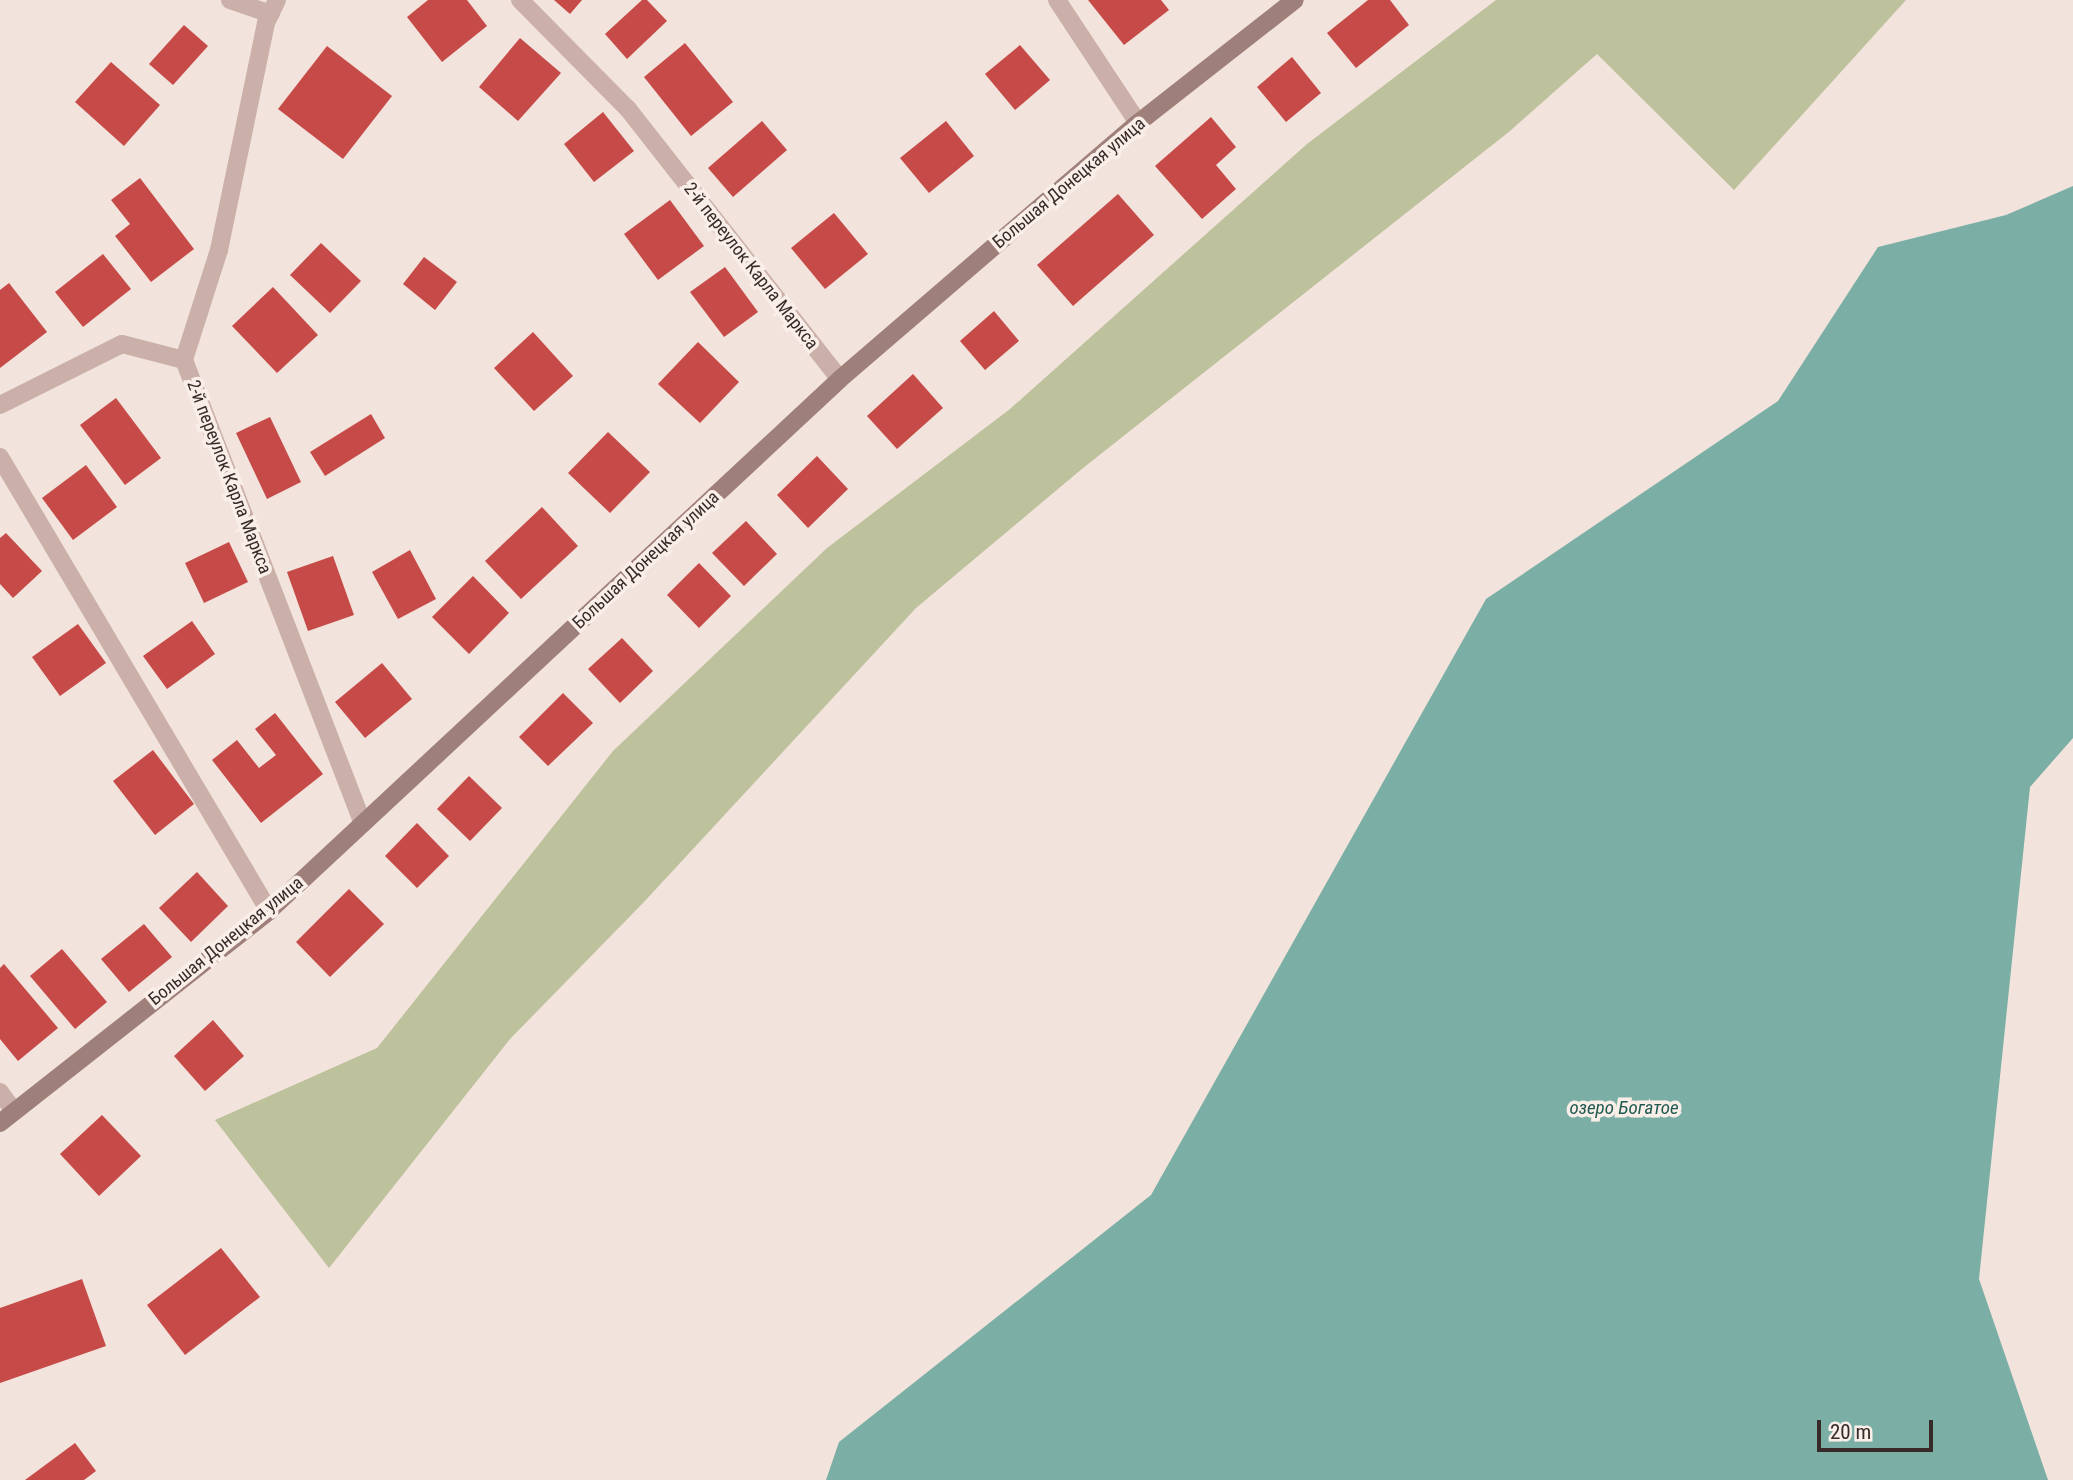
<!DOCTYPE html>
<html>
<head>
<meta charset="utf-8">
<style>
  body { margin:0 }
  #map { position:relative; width:2073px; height:1480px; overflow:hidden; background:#f2e3dc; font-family:"Roboto Condensed",sans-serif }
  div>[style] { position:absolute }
  .green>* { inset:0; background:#bdc19c }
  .water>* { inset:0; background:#7bafa6 }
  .building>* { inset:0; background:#c64a47 }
  .lane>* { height:18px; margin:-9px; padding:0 9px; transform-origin:9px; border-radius:9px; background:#cab0a8 }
  .street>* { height:18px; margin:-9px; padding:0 9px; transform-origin:9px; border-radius:9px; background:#cab0a8 }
  .secondary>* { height:18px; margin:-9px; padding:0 9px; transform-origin:9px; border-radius:9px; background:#9e7f79 }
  span { translate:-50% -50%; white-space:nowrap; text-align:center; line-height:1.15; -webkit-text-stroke:7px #faeee9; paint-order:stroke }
  .street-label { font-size:18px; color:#372a28 }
  .water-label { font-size:19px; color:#1e5950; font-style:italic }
  .scale { position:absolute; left:1817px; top:1420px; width:116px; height:32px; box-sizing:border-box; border:4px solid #372a28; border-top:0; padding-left:9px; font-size:21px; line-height:24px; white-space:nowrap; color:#372a28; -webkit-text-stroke:5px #faeee9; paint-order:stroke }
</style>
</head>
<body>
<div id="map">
  <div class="green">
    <div style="clip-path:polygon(1496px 0,1906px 0,1734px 190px,1597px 54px,1510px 131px,1083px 468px,916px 608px,643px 903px,510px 1039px,329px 1268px,215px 1120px,377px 1048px,613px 751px,827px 548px,1010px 409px,1307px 144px)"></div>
  </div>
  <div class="water">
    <div style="clip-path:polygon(2073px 186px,2073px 738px,2030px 787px,1979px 1279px,2048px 1480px,826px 1480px,839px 1442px,1151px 1195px,1486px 599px,1778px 401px,1878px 247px,2006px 215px)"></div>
  </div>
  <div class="building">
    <div style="clip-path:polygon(428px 0,467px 0,487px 26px,442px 62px,407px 17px)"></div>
    <div style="clip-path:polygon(554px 0,582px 0,570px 14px)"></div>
    <div style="clip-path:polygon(642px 0,647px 0,667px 21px,627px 59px,605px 34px)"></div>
    <div style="clip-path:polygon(1088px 0,1161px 0,1169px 10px,1124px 45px)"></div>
    <div style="clip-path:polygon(1368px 0,1390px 0,1409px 25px,1356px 68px,1327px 33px)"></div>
    <div style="clip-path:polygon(184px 25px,208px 46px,173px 85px,149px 64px)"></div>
    <div style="clip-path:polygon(520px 38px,561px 73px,518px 121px,479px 87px)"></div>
    <div style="clip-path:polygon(685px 43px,733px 102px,691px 136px,644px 77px)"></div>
    <div style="clip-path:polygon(1020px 45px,1050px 80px,1015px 110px,985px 74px)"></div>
    <div style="clip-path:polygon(327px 46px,392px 96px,343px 159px,278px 109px)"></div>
    <div style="clip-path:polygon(1292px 57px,1321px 93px,1286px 122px,1257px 87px)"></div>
    <div style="clip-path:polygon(111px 62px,160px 105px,124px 146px,75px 102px)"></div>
    <div style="clip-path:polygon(603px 112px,634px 151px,594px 182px,564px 144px)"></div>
    <div style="clip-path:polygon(1211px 117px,1236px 147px,1216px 165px,1236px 189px,1202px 219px,1155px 166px)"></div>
    <div style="clip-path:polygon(762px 121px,787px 150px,733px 197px,708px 168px)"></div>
    <div style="clip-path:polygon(946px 121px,974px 156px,929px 193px,900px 158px)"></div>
    <div style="clip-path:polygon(140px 178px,194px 249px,151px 282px,115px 236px,130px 224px,111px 200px)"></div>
    <div style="clip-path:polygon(1118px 194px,1154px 235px,1073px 306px,1037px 265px)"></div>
    <div style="clip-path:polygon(670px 200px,704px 246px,658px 280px,624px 234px)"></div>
    <div style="clip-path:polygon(834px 213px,868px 254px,825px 289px,791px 248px)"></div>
    <div style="clip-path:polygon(321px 243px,361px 281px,330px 313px,290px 275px)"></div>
    <div style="clip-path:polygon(103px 254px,131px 289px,83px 327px,55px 292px)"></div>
    <div style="clip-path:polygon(424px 257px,457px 282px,435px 310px,403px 284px)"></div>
    <div style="clip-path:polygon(725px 267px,758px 312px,724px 337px,690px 292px)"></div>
    <div style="clip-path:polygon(9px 283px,47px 332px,0 368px,0 290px)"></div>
    <div style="clip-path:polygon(273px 287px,318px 335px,277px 373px,232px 326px)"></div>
    <div style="clip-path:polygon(994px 311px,1019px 341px,985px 370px,960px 341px)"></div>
    <div style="clip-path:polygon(533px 332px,573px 376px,534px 411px,494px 368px)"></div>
    <div style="clip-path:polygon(698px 342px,739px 382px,700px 423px,658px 384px)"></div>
    <div style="clip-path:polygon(913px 374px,943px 408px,897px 449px,867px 416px)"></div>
    <div style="clip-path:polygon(116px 398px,161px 458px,125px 485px,80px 425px)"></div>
    <div style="clip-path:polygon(371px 414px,385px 438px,325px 476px,310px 452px)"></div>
    <div style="clip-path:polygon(270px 417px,301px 482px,267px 499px,236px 433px)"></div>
    <div style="clip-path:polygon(608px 432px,650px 472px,610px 513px,568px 473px)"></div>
    <div style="clip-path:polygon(817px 456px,848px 489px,808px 528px,777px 495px)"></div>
    <div style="clip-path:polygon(86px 465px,117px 507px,73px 540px,42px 498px)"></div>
    <div style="clip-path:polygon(542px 507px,578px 546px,521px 599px,485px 561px)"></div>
    <div style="clip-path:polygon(746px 521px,777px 554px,744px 586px,712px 553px)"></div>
    <div style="clip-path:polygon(6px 533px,42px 571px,13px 598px,0 584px,0 538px)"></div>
    <div style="clip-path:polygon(229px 542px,248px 582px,204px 603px,185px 563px)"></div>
    <div style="clip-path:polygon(410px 550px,436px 599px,398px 619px,372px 572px)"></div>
    <div style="clip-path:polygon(333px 556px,354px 615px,308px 631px,287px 572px)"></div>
    <div style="clip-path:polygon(699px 563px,731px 596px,699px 628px,667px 595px)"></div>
    <div style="clip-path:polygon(473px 576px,509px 613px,469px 654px,432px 617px)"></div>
    <div style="clip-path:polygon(192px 621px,215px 654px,167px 689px,143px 656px)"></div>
    <div style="clip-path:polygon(78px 624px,106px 663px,60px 696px,32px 657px)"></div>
    <div style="clip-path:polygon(622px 638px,653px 671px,620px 703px,588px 669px)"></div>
    <div style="clip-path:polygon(382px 663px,412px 699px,365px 738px,335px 702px)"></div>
    <div style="clip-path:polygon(563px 693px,593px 723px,548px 766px,519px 737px)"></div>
    <div style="clip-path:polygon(275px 713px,323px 774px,261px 823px,212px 760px,237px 740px,259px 768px,276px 755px,255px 729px)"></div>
    <div style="clip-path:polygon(153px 750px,194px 804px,155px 835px,113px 781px)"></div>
    <div style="clip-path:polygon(469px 776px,502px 808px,470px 841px,437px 809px)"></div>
    <div style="clip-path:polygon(417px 823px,449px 856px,417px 888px,385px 856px)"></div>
    <div style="clip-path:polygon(197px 872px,228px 906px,191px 942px,159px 908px)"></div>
    <div style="clip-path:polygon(349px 889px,384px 924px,330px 977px,296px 942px)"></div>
    <div style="clip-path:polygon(144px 924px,172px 957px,129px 992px,101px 959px)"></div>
    <div style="clip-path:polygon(62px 949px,107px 1002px,75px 1029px,30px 976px)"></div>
    <div style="clip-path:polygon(4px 964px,58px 1028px,18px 1061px,0 1039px,0 968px)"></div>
    <div style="clip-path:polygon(213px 1020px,244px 1056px,205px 1091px,174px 1056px)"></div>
    <div style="clip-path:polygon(102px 1115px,141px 1156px,99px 1196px,60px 1154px)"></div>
    <div style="clip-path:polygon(221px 1248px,260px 1297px,185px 1355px,147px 1305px)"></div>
    <div style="clip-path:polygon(82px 1279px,106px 1346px,0 1383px,0 1308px)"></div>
    <div style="clip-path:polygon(75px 1443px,96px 1471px,84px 1480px,25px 1480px)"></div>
  </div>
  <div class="lane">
    <div style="left:230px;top:0;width:43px;rotate:18.9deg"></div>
  </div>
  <div class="street">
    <div style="left:277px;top:0;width:25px;rotate:116deg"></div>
    <div style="left:266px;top:23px;width:232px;rotate:101.7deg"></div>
    <div style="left:219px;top:250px;width:115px;rotate:107.7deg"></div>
    <div style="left:184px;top:360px;width:496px;rotate:68.9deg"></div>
    <div style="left:520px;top:0;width:153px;rotate:45.3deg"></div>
    <div style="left:628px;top:109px;width:343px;rotate:51.9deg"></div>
    <div style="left:1057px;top:0;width:147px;rotate:56.6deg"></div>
    <div style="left:0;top:405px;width:136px;rotate:-26.6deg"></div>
    <div style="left:122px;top:344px;width:64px;rotate:14.5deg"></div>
    <div style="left:0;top:457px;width:528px;rotate:59.35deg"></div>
    <div style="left:0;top:1092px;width:22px;rotate:54deg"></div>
  </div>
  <div class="secondary">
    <div style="left:0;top:1123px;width:342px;rotate:-38.2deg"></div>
    <div style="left:269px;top:911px;width:780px;rotate:-42.97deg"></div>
    <div style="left:840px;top:379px;width:393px;rotate:-40.7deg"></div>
    <div style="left:1138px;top:123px;width:199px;rotate:-38.1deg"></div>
  </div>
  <div class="street-label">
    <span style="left:1069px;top:183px;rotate:-40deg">Большая Донецкая улица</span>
    <span style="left:751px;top:266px;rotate:52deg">2-й переулок Карла Маркса</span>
    <span style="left:229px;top:477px;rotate:69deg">2-й переулок Карла Маркса</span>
    <span style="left:646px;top:560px;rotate:-43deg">Большая Донецкая улица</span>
    <span style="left:226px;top:941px;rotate:-39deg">Большая Донецкая улица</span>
  </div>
  <div class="water-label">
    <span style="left:1624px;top:1108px">озеро Богатое</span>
  </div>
  <div class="scale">20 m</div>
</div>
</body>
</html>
